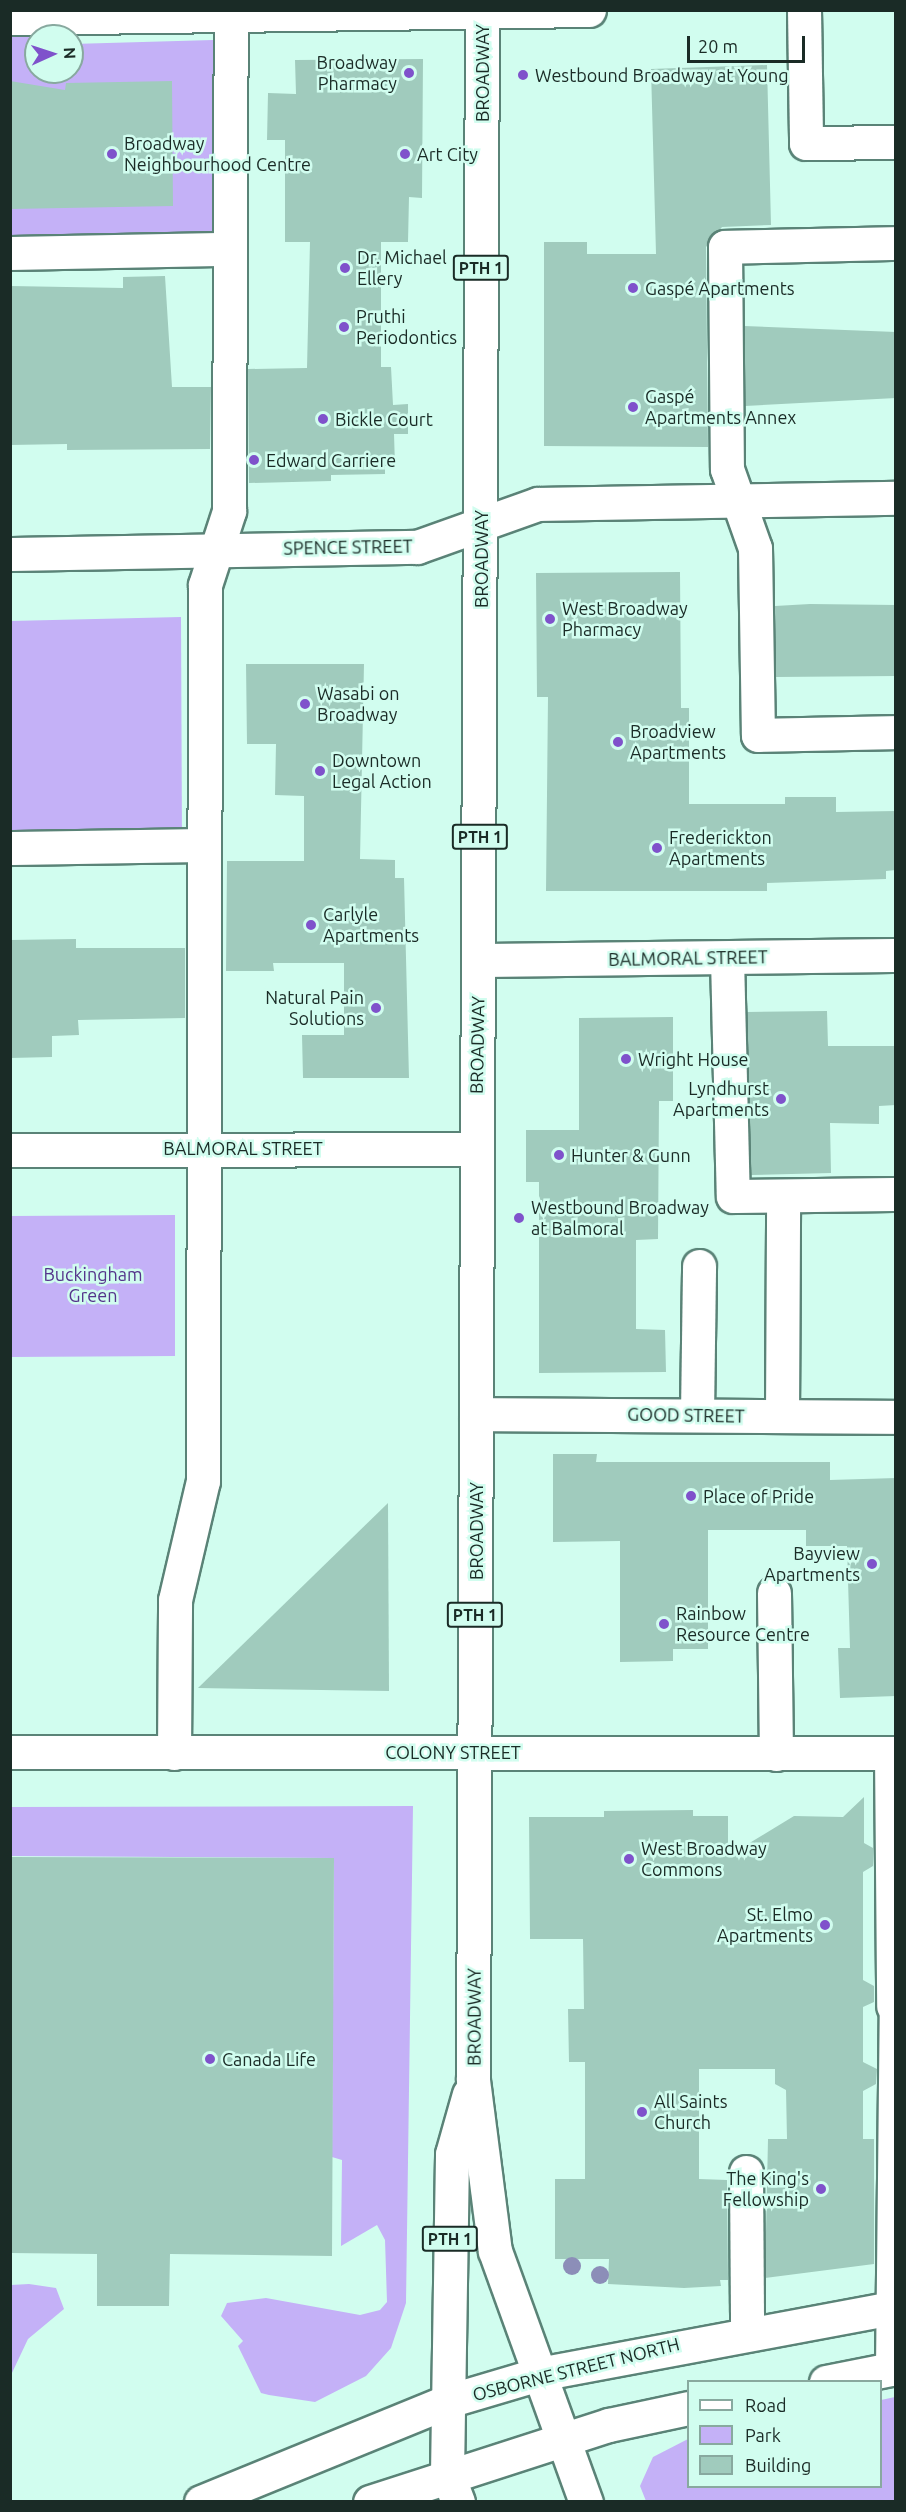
<!DOCTYPE html>
<html>
<head>
<meta charset="utf-8">
<style>
  body { margin:0 }
  #map { position:relative; width:906px; height:2512px; overflow:hidden; background:#d1fdef; font-family:Ubuntu,sans-serif }
  div>[style] { position:absolute }
  .green>* { inset:0; background:#c4b1f7 }
  .building>* { inset:0; background:#a0cbbd }
  .roads { filter:drop-shadow(2px 0 #5a8377) drop-shadow(-2px 0 #5a8377) drop-shadow(0 2px #5a8377) drop-shadow(0 -2px #5a8377) }
  .minor>* { height:33px; margin:-16.5px; padding:0 16.5px; transform-origin:16.5px; border-radius:16.5px; background:#fff }
  .major>* { height:33px; margin:-16.5px; padding:0 16.5px; transform-origin:16.5px; border-radius:16.5px; background:#fff }
  .highway>* { height:33px; margin:-16.5px; padding:0 16.5px; transform-origin:16.5px; border-radius:16.5px; background:#fff }
  .trees>* { width:18px; height:18px; margin:-9px; border-radius:50%; background:#8c8eb8 }
  .dots>* { width:16px; height:16px; translate:-50% -50%; box-sizing:border-box; border:3px solid #d1fdef; border-radius:50% }
  span { translate:-50% -50%; white-space:nowrap; text-align:center; line-height:1.15; -webkit-text-stroke:5px #d1fdef; paint-order:stroke }
  .shield-label span { padding:2px 4px; background:#d1fdef; border:2px solid; border-radius:4px; -webkit-text-stroke-width:0 }
  .shield-label { font-size:16px; color:#1a2b26; font-weight:700 }
  .poi-label { font-size:18px; color:#1a2b26 }
  .right { translate:-100% -50%; text-align:right }
  .left { translate:0 -50%; text-align:left }
  .street-label { font-size:18px; color:#1a2b26 }
  .park-label { font-size:18px; color:#54348b }
  .frame { position:absolute; inset:0; border:12px solid #1a2b26; pointer-events:none }
  .legend { position:absolute; left:687px; top:2380px; width:195px; height:108px; box-sizing:border-box; background:#d1fdef; border:2px solid #88a99f; margin:0; padding:8px 10px; list-style:none; font-size:18px; color:#1a2b26 }
  .legend li { display:flex; align-items:center; gap:12px; height:30px }
  .legend b { width:30px; border:2px solid #88a99f }
  .north { position:absolute; left:24px; top:24px; width:60px; height:60px; box-sizing:border-box; background:#d1fdef; border:2px solid #88a99f; border-radius:50%; rotate:87deg; font-size:16px; font-weight:700; line-height:24px; text-align:center; color:#1a2b26 }
  .north::after { content:''; display:block; margin:auto; width:21px; height:27px; background:#7f52cb; clip-path:polygon(50% 0,100% 100%,50% 72%,0 100%) }
  .scale { position:absolute; left:687px; top:36px; width:118px; height:27px; box-sizing:border-box; border:3px solid #1a2b26; border-top:0; padding-left:8px; font-size:18px; line-height:21px; white-space:nowrap; color:#1a2b26; -webkit-text-stroke:4px #d1fdef; paint-order:stroke }
</style>
</head>
<body>
<div id="map">
  <div class="green">
    <div style="clip-path:polygon(10px 11px,33px 11px,36px 72px,72px 72px,72px 44px,213px 40px,214px 236px,11px 242px)"></div>
    <div style="clip-path:polygon(181px 617px,182px 845px,11px 848px,10px 621px)"></div>
    <div style="clip-path:polygon(175px 1215px,175px 1356px,11px 1357px,11px 1216px)"></div>
    <div style="clip-path:polygon(413px 1806px,406px 2303px,391px 2348px,366px 2376px,315px 2402px,269px 2395px,261px 2393px,238px 2346px,243px 2341px,221px 2316px,227px 2303px,266px 2298px,360px 2315px,380px 2310px,387px 2302px,385px 2240px,377px 2225px,341px 2246px,342px 2160px,332px 2157px,334px 1858px,11px 1856px,11px 1807px)"></div>
    <div style="clip-path:polygon(29px 2284px,56px 2288px,64px 2309px,28px 2339px,11px 2375px,11px 2285px)"></div>
    <div style="clip-path:polygon(895px 2397px,895px 2501px,646px 2501px,640px 2486px,653px 2457px,688px 2439px,688px 2486px,880px 2486px,881px 2400px)"></div>
  </div>
  <div class="building">
    <div style="clip-path:polygon(423px 59px,422px 198px,409px 197px,408px 242px,381px 242px,381px 367px,391px 367px,393px 405px,408px 404px,408px 434px,394px 434px,395px 466px,385px 466px,385px 474px,331px 475px,331px 481px,249px 483px,248px 369px,307px 368px,310px 242px,285px 242px,285px 140px,267px 140px,268px 93px,296px 94px,295px 60px)"></div>
    <div style="clip-path:polygon(767px 65px,771px 225px,722px 227px,706px 247px,708px 447px,544px 446px,544px 242px,587px 242px,587px 254px,656px 254px,651px 69px)"></div>
    <div style="clip-path:polygon(10px 81px,65px 90px,66px 83px,172px 81px,173px 206px,10px 209px)"></div>
    <div style="clip-path:polygon(165px 276px,172px 387px,211px 387px,210px 449px,67px 450px,67px 444px,10px 445px,10px 286px,123px 288px,123px 277px)"></div>
    <div style="clip-path:polygon(744px 326px,896px 332px,896px 398px,745px 406px)"></div>
    <div style="clip-path:polygon(680px 572px,681px 708px,689px 708px,689px 804px,785px 804px,785px 797px,836px 797px,836px 812px,896px 811px,896px 870px,886px 871px,886px 879px,767px 883px,767px 891px,546px 891px,548px 697px,537px 697px,536px 573px)"></div>
    <div style="clip-path:polygon(810px 604px,896px 605px,896px 676px,776px 677px,775px 606px)"></div>
    <div style="clip-path:polygon(246px 664px,364px 664px,360px 859px,395px 860px,395px 878px,404px 878px,409px 1078px,303px 1078px,302px 1035px,344px 1035px,344px 963px,273px 963px,274px 971px,226px 971px,227px 861px,304px 861px,304px 796px,275px 795px,276px 744px,247px 744px)"></div>
    <div style="clip-path:polygon(76px 939px,76px 948px,185px 948px,185px 1018px,78px 1020px,79px 1035px,52px 1036px,52px 1057px,10px 1058px,10px 940px)"></div>
    <div style="clip-path:polygon(827px 1011px,828px 1046px,896px 1046px,896px 1105px,879px 1106px,879px 1124px,830px 1123px,831px 1173px,751px 1175px,747px 1012px)"></div>
    <div style="clip-path:polygon(673px 1017px,673px 1101px,659px 1101px,658px 1239px,636px 1240px,636px 1329px,665px 1330px,666px 1372px,539px 1373px,539px 1182px,526px 1182px,526px 1130px,579px 1130px,579px 1018px)"></div>
    <div style="clip-path:polygon(553px 1454px,597px 1454px,596px 1462px,830px 1462px,830px 1480px,896px 1478px,896px 1696px,840px 1698px,838px 1648px,850px 1648px,847px 1546px,806px 1546px,806px 1530px,708px 1530px,708px 1649px,673px 1649px,673px 1661px,620px 1662px,620px 1541px,553px 1542px)"></div>
    <div style="clip-path:polygon(388px 1503px,389px 1691px,198px 1688px)"></div>
    <div style="clip-path:polygon(864px 1797px,864px 1843px,873px 1848px,873px 1866px,863px 1872px,863px 1980px,874px 1986px,874px 2002px,863px 2007px,863px 2062px,877px 2069px,876px 2084px,863px 2091px,863px 2139px,874px 2139px,874px 2264px,765px 2278px,768px 2139px,787px 2139px,786px 2090px,775px 2084px,775px 2069px,699px 2069px,699px 2179px,727px 2180px,728px 2280px,720px 2280px,721px 2286px,684px 2288px,608px 2284px,609px 2259px,555px 2259px,555px 2179px,585px 2179px,585px 2062px,569px 2062px,568px 2009px,584px 2009px,583px 1939px,530px 1939px,529px 1817px,604px 1817px,604px 1811px,693px 1810px,693px 1816px,728px 1816px,728px 1856px,794px 1816px,843px 1817px)"></div>
    <div style="clip-path:polygon(10px 1857px,334px 1858px,332px 2256px,170px 2254px,169px 2306px,97px 2306px,97px 2254px,10px 2253px)"></div>
  </div>
  <div class="roads">
    <div class="minor">
      <div style="left:804px;top:10px;width:133px;rotate:89.1deg"></div>
      <div style="left:806px;top:143px;width:90px;rotate:-0.6deg"></div>
      <div style="left:10px;top:18px;width:579px;rotate:-0.79deg"></div>
      <div style="left:896px;top:243px;width:171px;rotate:178.7deg"></div>
      <div style="left:725px;top:247px;width:222px;rotate:89.5deg"></div>
      <div style="left:727px;top:469px;width:84px;rotate:70.5deg"></div>
      <div style="left:755px;top:548px;width:187px;rotate:89.1deg"></div>
      <div style="left:758px;top:735px;width:138px;rotate:-1.2deg"></div>
      <div style="left:10px;top:253px;width:218px;rotate:-1.1deg"></div>
      <div style="left:10px;top:554px;width:407px;rotate:-1deg"></div>
      <div style="left:417px;top:547px;width:128px;rotate:-19.6deg"></div>
      <div style="left:538px;top:504px;width:358px;rotate:-1deg"></div>
      <div style="left:10px;top:848px;width:192px;rotate:-0.9deg"></div>
      <div style="left:727px;top:958px;width:238px;rotate:88.6deg"></div>
      <div style="left:733px;top:1196px;width:163px;rotate:-0.7deg"></div>
      <div style="left:480px;top:960px;width:416px;rotate:-0.7deg"></div>
      <div style="left:10px;top:1150px;width:466px;rotate:-0.1deg"></div>
      <div style="left:476px;top:1414px;width:420px;rotate:0.4deg"></div>
      <div style="left:697px;top:1414px;width:148px;rotate:-89.2deg"></div>
      <div style="left:782px;top:1416px;width:220px;rotate:-89.7deg"></div>
      <div style="left:774px;top:1593px;width:161px;rotate:89.3deg"></div>
      <div style="left:10px;top:1752px;width:886px;rotate:0.06deg"></div>
      <div style="left:174px;top:1753px;width:153px;rotate:-89.6deg"></div>
      <div style="left:175px;top:1600px;width:122px;rotate:-76.8deg"></div>
      <div style="left:203px;top:1481px;width:896px;rotate:-89.87deg"></div>
      <div style="left:205px;top:585px;width:78px;rotate:-72deg"></div>
      <div style="left:229px;top:511px;width:496px;rotate:-89.8deg"></div>
      <div style="left:891px;top:1753px;width:253px;rotate:89.5deg"></div>
      <div style="left:746px;top:2172px;width:160px;rotate:89.6deg"></div>
      <div style="left:892px;top:2369px;width:363px;rotate:-89.4deg"></div>
    </div>
    <div class="major">
      <div style="left:826px;top:2382px;width:71px;rotate:-11.3deg"></div>
      <div style="left:201px;top:2502px;width:267px;rotate:-22.2deg"></div>
      <div style="left:448px;top:2401px;width:95px;rotate:-16.5deg"></div>
      <div style="left:539px;top:2374px;width:363px;rotate:-10.6deg"></div>
      <div style="left:370px;top:2502px;width:251px;rotate:-17.9deg"></div>
      <div style="left:609px;top:2425px;width:81px;rotate:-12.1deg"></div>
    </div>
    <div class="highway">
      <div style="left:482px;top:10px;width:2070px;rotate:90.25deg"></div>
      <div style="left:473px;top:2080px;width:172px;rotate:82.7deg"></div>
      <div style="left:495px;top:2251px;width:267px;rotate:70.1deg"></div>
      <div style="left:458px;top:2502px;width:30px;rotate:-111deg"></div>
      <div style="left:447px;top:2474px;width:320px;rotate:-89.1deg"></div>
      <div style="left:452px;top:2154px;width:62px;rotate:-74.2deg"></div>
    </div>
  </div>
  <div class="trees">
    <div style="left:572px;top:2266px"></div>
    <div style="left:600px;top:2275px"></div>
  </div>
  <div class="dots">
    <div style="left:409px;top:73px;background:#7f52cb"></div>
    <div style="left:523px;top:75px;background:#7f52cb"></div>
    <div style="left:112px;top:154px;background:#7f52cb"></div>
    <div style="left:405px;top:154px;background:#7f52cb"></div>
    <div style="left:345px;top:268px;background:#7f52cb"></div>
    <div style="left:633px;top:288px;background:#7f52cb"></div>
    <div style="left:344px;top:327px;background:#7f52cb"></div>
    <div style="left:633px;top:407px;background:#7f52cb"></div>
    <div style="left:323px;top:419px;background:#7f52cb"></div>
    <div style="left:254px;top:460px;background:#7f52cb"></div>
    <div style="left:550px;top:619px;background:#7f52cb"></div>
    <div style="left:305px;top:704px;background:#7f52cb"></div>
    <div style="left:618px;top:742px;background:#7f52cb"></div>
    <div style="left:320px;top:771px;background:#7f52cb"></div>
    <div style="left:657px;top:848px;background:#7f52cb"></div>
    <div style="left:311px;top:925px;background:#7f52cb"></div>
    <div style="left:376px;top:1008px;background:#7f52cb"></div>
    <div style="left:626px;top:1059px;background:#7f52cb"></div>
    <div style="left:781px;top:1099px;background:#7f52cb"></div>
    <div style="left:559px;top:1155px;background:#7f52cb"></div>
    <div style="left:519px;top:1218px;background:#7f52cb"></div>
    <div style="left:691px;top:1496px;background:#7f52cb"></div>
    <div style="left:872px;top:1564px;background:#7f52cb"></div>
    <div style="left:664px;top:1624px;background:#7f52cb"></div>
    <div style="left:629px;top:1859px;background:#7f52cb"></div>
    <div style="left:825px;top:1925px;background:#7f52cb"></div>
    <div style="left:210px;top:2059px;background:#7f52cb"></div>
    <div style="left:642px;top:2112px;background:#7f52cb"></div>
    <div style="left:821px;top:2189px;background:#7f52cb"></div>
  </div>
  <div class="shield-label">
    <span style="left:481px;top:268px">PTH 1</span>
    <span style="left:480px;top:837px">PTH 1</span>
    <span style="left:475px;top:1615px">PTH 1</span>
    <span style="left:450px;top:2239px">PTH 1</span>
  </div>
  <div class="poi-label">
    <span class="right" style="left:397px;top:73px">Broadway<br>Pharmacy</span>
    <span class="left" style="left:535px;top:75px">Westbound Broadway at Young</span>
    <span class="left" style="left:124px;top:154px">Broadway<br>Neighbourhood Centre</span>
    <span class="left" style="left:417px;top:154px">Art City</span>
    <span class="left" style="left:357px;top:268px">Dr. Michael<br>Ellery</span>
    <span class="left" style="left:645px;top:288px">Gaspé Apartments</span>
    <span class="left" style="left:356px;top:327px">Pruthi<br>Periodontics</span>
    <span class="left" style="left:645px;top:407px">Gaspé<br>Apartments Annex</span>
    <span class="left" style="left:335px;top:419px">Bickle Court</span>
    <span class="left" style="left:266px;top:460px">Edward Carriere</span>
    <span class="left" style="left:562px;top:619px">West Broadway<br>Pharmacy</span>
    <span class="left" style="left:317px;top:704px">Wasabi on<br>Broadway</span>
    <span class="left" style="left:630px;top:742px">Broadview<br>Apartments</span>
    <span class="left" style="left:332px;top:771px">Downtown<br>Legal Action</span>
    <span class="left" style="left:669px;top:848px">Frederickton<br>Apartments</span>
    <span class="left" style="left:323px;top:925px">Carlyle<br>Apartments</span>
    <span class="right" style="left:364px;top:1008px">Natural Pain<br>Solutions</span>
    <span class="left" style="left:638px;top:1059px">Wright House</span>
    <span class="right" style="left:769px;top:1099px">Lyndhurst<br>Apartments</span>
    <span class="left" style="left:571px;top:1155px">Hunter &amp; Gunn</span>
    <span class="left" style="left:531px;top:1218px">Westbound Broadway<br>at Balmoral</span>
    <span class="left" style="left:703px;top:1496px">Place of Pride</span>
    <span class="right" style="left:860px;top:1564px">Bayview<br>Apartments</span>
    <span class="left" style="left:676px;top:1624px">Rainbow<br>Resource Centre</span>
    <span class="left" style="left:641px;top:1859px">West Broadway<br>Commons</span>
    <span class="right" style="left:813px;top:1925px">St. Elmo<br>Apartments</span>
    <span class="left" style="left:222px;top:2059px">Canada Life</span>
    <span class="left" style="left:654px;top:2112px">All Saints<br>Church</span>
    <span class="right" style="left:809px;top:2189px">The King's<br>Fellowship</span>
  </div>
  <div class="street-label">
    <span style="left:482px;top:73px;rotate:-90deg">BROADWAY</span>
    <span style="left:348px;top:547px;rotate:-1deg">SPENCE STREET</span>
    <span style="left:481px;top:559px;rotate:-90deg">BROADWAY</span>
    <span style="left:688px;top:958px;rotate:-1deg">BALMORAL STREET</span>
    <span style="left:477px;top:1045px;rotate:-89deg">BROADWAY</span>
    <span style="left:243px;top:1148px">BALMORAL STREET</span>
    <span style="left:686px;top:1415px;rotate:1deg">GOOD STREET</span>
    <span style="left:476px;top:1531px;rotate:-90deg">BROADWAY</span>
    <span style="left:453px;top:1752px">COLONY STREET</span>
    <span style="left:474px;top:2017px;rotate:-90deg">BROADWAY</span>
    <span style="left:576px;top:2369px;rotate:-14deg">OSBORNE STREET NORTH</span>
  </div>
  <div class="park-label">
    <span style="left:93px;top:1285px">Buckingham<br>Green</span>
  </div>
  <div class="frame"></div>
  <ul class="legend">
  <li><b style="height:8px;background:#fff"></b>Road</li>
  <li><b style="height:16px;background:#c4b1f7"></b>Park</li>
  <li><b style="height:16px;background:#a0cbbd"></b>Building</li>
  </ul>
  <div class="north">N</div>
  <div class="scale">20 m</div>
</div>
</body>
</html>
